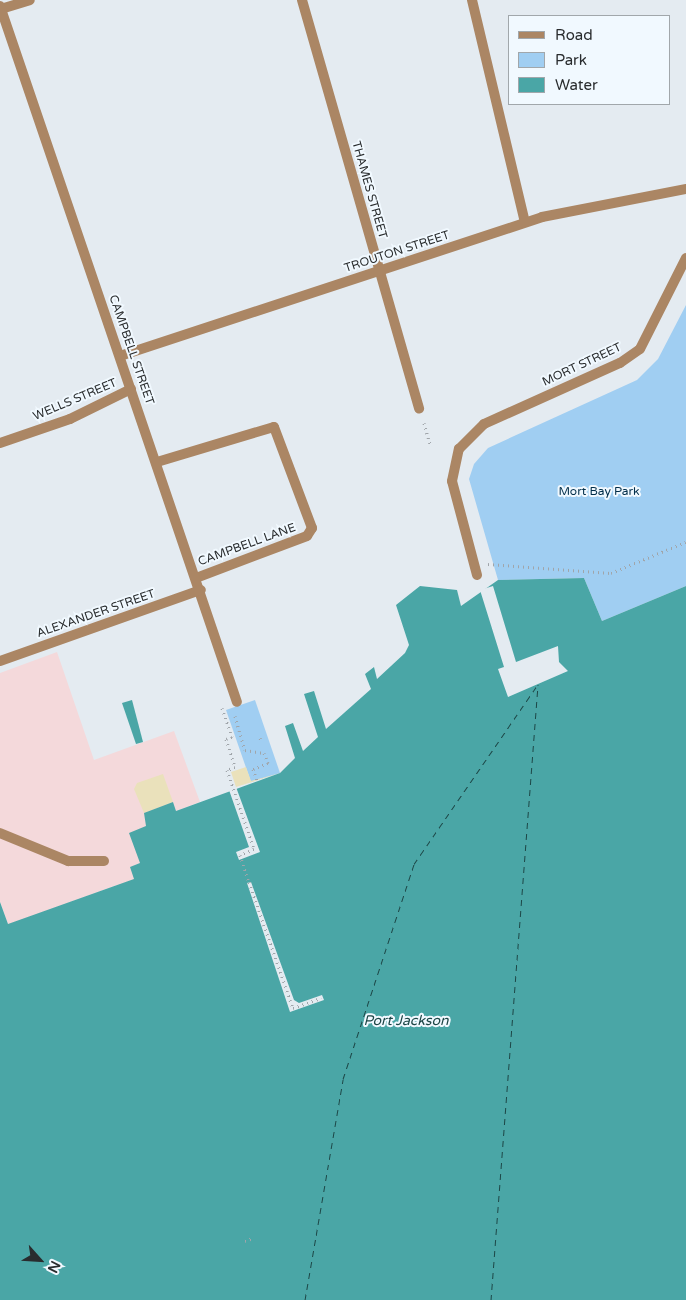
<!DOCTYPE html>
<html>
<head>
<meta charset="utf-8">
<style>
  body { margin:0 }
  #map { position:relative; width:686px; height:1300px; overflow:hidden; background:#e4ebf1; font-family:"Varela Round",sans-serif }
  div>[style] { position:absolute }
  .industrial>* { inset:0; background:#f4d9db }
  .green>* { inset:0; background:#a0cef2 }
  .sand>* { inset:0; background:#eae1bb }
  .water>* { inset:0; background:#4aa6a6 }
  .pier>* { inset:0; background:#e4ebf1 }
  .ferry>* { height:1px; margin-top:-0.5px; transform-origin:0; background:repeating-linear-gradient(90deg,#1c4646 0 6px,transparent 0 11px) }
  .path>* { height:3px; margin-top:-1.5px; transform-origin:0; background:repeating-linear-gradient(90deg,#a0a5aa 0 1px,transparent 0 5px) }
  .lane>* { height:10px; margin:-5px; padding:0 5px; transform-origin:5px; border-radius:5px; background:#ab8664 }
  .street>* { height:10px; margin:-5px; padding:0 5px; transform-origin:5px; border-radius:5px; background:#ab8664 }
  span { translate:-50% -50%; white-space:nowrap; text-align:center; line-height:1.15; -webkit-text-stroke:4px #f1f9ff; paint-order:stroke }
  .street-label { font-size:12px; color:#292c2e }
  .park-label { font-size:12px; color:#002d49 }
  .water-label { font-size:14px; color:#1c4646; font-style:italic }
  .legend { position:absolute; left:508px; top:15px; width:162px; height:90px; box-sizing:border-box; background:#f1f9ff; border:1px solid #a1a7ab; margin:0; padding:6px 9px; list-style:none; font-size:15px; color:#292c2e }
  .legend li { display:flex; align-items:center; gap:10px; height:25px }
  .legend b { width:25px; border:1px solid #a1a7ab }
  .north { position:absolute; left:15px; top:1235px; width:50px; height:50px; -webkit-text-stroke:4px #f1f9ff; paint-order:stroke; rotate:116deg; font-size:14px; font-weight:700; line-height:20px; text-align:center; color:#292c2e }
  .north::after { content:''; display:block; margin:auto; width:18px; height:22px; background:#292c2e; clip-path:polygon(50% 0,100% 100%,50% 72%,0 100%) }
</style>
</head>
<body>
<div id="map">
  <div class="industrial">
    <div style="clip-path:polygon(57px 652px,94px 760px,174px 731px,200px 802px,176px 811px,173px 802px,148px 821px,140px 863px,131px 867px,258px 1238px,117px 885px,27px 918px,97px 1170px,0 902px,0 673px)"></div>
  </div>
  <div class="green">
    <div style="clip-path:polygon(686px 305px,686px 586px,602px 621px,584px 578px,498px 580px,469px 479px,474px 464px,488px 448px,637px 380px,658px 359px)"></div>
    <div style="clip-path:polygon(255px 700px,280px 773px,251px 782px,226px 710px)"></div>
  </div>
  <div class="sand">
    <div style="clip-path:polygon(246px 767px,251px 781px,280px 773px,236px 787px,231px 772px)"></div>
    <div style="clip-path:polygon(163px 774px,173px 802px,144px 813px,134px 789px,137px 783px)"></div>
  </div>
  <div class="water">
    <div style="clip-path:polygon(584px 578px,602px 621px,686px 586px,686px 1300px,0 1300px,0 902px,8px 924px,134px 879px,130px 867px,140px 863px,129px 833px,146px 826px,144px 813px,173px 802px,176px 811px,280px 773px,295px 758px,285px 726px,293px 723px,303px 751px,318px 737px,304px 694px,314px 691px,326px 729px,371px 689px,365px 674px,374px 667px,377px 679px,405px 653px,409px 645px,396px 605px,420px 586px,457px 590px,461px 606px,498px 580px)"></div>
    <div style="clip-path:polygon(132px 700px,143px 742px,136px 744px,122px 703px)"></div>
  </div>
  <div class="pier">
    <div style="clip-path:polygon(493px 586px,516px 662px,558px 646px,559px 662px,568px 671px,508px 697px,498px 669px,504px 667px,480px 590px)"></div>
    <div style="clip-path:polygon(236px 787px,260px 852px,239px 860px,236px 852px,249px 847px,229px 790px)"></div>
    <div style="clip-path:polygon(251px 882px,294px 1000px,299px 1003px,322px 995px,324px 1000px,290px 1012px,247px 883px)"></div>
  </div>
  <div class="ferry">
    <div style="left:305px;top:1300px;width:224px;rotate:-80.2deg"></div>
    <div style="left:343px;top:1079px;width:226px;rotate:-71.7deg"></div>
    <div style="left:414px;top:864px;width:219px;rotate:-55.4deg"></div>
    <div style="left:491px;top:1300px;width:617px;rotate:-85.63deg"></div>
  </div>
  <div class="path">
    <div style="left:424px;top:423px;width:22px;rotate:74deg"></div>
    <div style="left:488px;top:564px;width:123px;rotate:4.2deg"></div>
    <div style="left:611px;top:573px;width:81px;rotate:-22.5deg"></div>
    <div style="left:222px;top:708px;width:31px;rotate:71deg"></div>
    <div style="left:232px;top:737px;width:6px;rotate:162deg"></div>
    <div style="left:226px;top:739px;width:29px;rotate:72deg"></div>
    <div style="left:235px;top:767px;width:9px;rotate:159deg"></div>
    <div style="left:227px;top:770px;width:83px;rotate:71.1deg"></div>
    <div style="left:254px;top:849px;width:15px;rotate:157deg"></div>
    <div style="left:240px;top:855px;width:28px;rotate:72deg"></div>
    <div style="left:249px;top:882px;width:133px;rotate:70.8deg"></div>
    <div style="left:293px;top:1008px;width:30px;rotate:-20deg"></div>
    <div style="left:235px;top:716px;width:35px;rotate:74deg"></div>
    <div style="left:245px;top:750px;width:19px;rotate:9deg"></div>
    <div style="left:264px;top:753px;width:11px;rotate:68deg"></div>
    <div style="left:268px;top:763px;width:16px;rotate:158deg"></div>
    <div style="left:253px;top:769px;width:12px;rotate:70deg"></div>
    <div style="left:260px;top:738px;width:2px;rotate:63deg"></div>
    <div style="left:245px;top:1241px;width:9px;rotate:-21deg"></div>
  </div>
  <div class="lane">
    <div style="left:1px;top:9px;width:30px;rotate:-17deg"></div>
    <div style="left:157px;top:462px;width:122px;rotate:-16.7deg"></div>
    <div style="left:274px;top:427px;width:108px;rotate:69.4deg"></div>
    <div style="left:312px;top:528px;width:9px;rotate:122deg"></div>
    <div style="left:307px;top:536px;width:119px;rotate:159.3deg"></div>
    <div style="left:0;top:833px;width:74px;rotate:22.4deg"></div>
    <div style="left:68px;top:861px;width:36px"></div>
  </div>
  <div class="street">
    <div style="left:302px;top:0;width:425px;rotate:74deg"></div>
    <div style="left:472px;top:0;width:228px;rotate:76.6deg"></div>
    <div style="left:0;top:6px;width:735px;rotate:71.2deg"></div>
    <div style="left:120px;top:356px;width:444px;rotate:-18.2deg"></div>
    <div style="left:542px;top:217px;width:147px;rotate:-11deg"></div>
    <div style="left:0;top:443px;width:74px;rotate:-18.9deg"></div>
    <div style="left:70px;top:419px;width:68px;rotate:-26.2deg"></div>
    <div style="left:477px;top:575px;width:97px;rotate:-104.9deg"></div>
    <div style="left:452px;top:481px;width:33px;rotate:-78deg"></div>
    <div style="left:459px;top:449px;width:35px;rotate:-45deg"></div>
    <div style="left:484px;top:424px;width:149px;rotate:-24.2deg"></div>
    <div style="left:620px;top:363px;width:24px;rotate:-35deg"></div>
    <div style="left:640px;top:349px;width:102px;rotate:-63.2deg"></div>
    <div style="left:0;top:661px;width:213px;rotate:-19.5deg"></div>
  </div>
  <div class="street-label">
    <span style="left:369px;top:190px;rotate:74deg">THAMES STREET</span>
    <span style="left:397px;top:252px;rotate:-18deg">TROUTON STREET</span>
    <span style="left:131px;top:350px;rotate:71deg">CAMPBELL STREET</span>
    <span style="left:582px;top:365px;rotate:-25deg">MORT STREET</span>
    <span style="left:75px;top:400px;rotate:-23deg">WELLS STREET</span>
    <span style="left:247px;top:545px;rotate:-20deg">CAMPBELL LANE</span>
    <span style="left:96px;top:614px;rotate:-19deg">ALEXANDER STREET</span>
  </div>
  <div class="park-label">
    <span style="left:599px;top:492px">Mort Bay Park</span>
  </div>
  <div class="water-label">
    <span style="left:406px;top:1021px">Port Jackson</span>
  </div>
  <ul class="legend">
  <li><b style="height:6px;background:#ab8664"></b>Road</li>
  <li><b style="height:14px;background:#a0cef2"></b>Park</li>
  <li><b style="height:14px;background:#4aa6a6"></b>Water</li>
  </ul>
  <div class="north">N</div>
</div>
</body>
</html>
